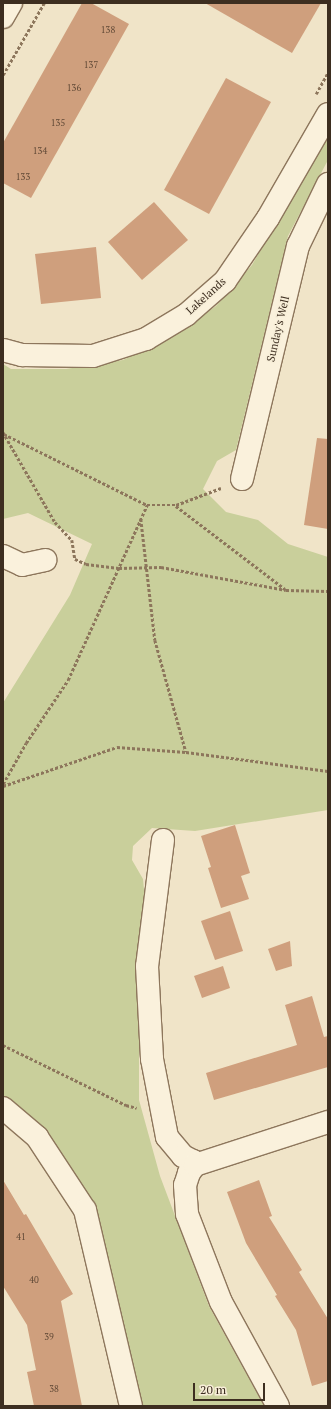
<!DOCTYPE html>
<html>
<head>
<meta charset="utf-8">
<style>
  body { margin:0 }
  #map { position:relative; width:331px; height:1409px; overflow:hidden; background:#f0e4c8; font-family:"PT Serif",serif }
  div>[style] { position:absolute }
  .green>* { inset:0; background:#c9cf9b }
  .building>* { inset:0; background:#cf9f7d }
  .path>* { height:2.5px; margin-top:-1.25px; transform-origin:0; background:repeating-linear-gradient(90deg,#8d765c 0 3px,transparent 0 5px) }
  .roads { filter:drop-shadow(1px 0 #8d765c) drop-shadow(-1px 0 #8d765c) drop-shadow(0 1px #8d765c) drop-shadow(0 -1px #8d765c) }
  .minor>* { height:22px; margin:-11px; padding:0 11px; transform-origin:11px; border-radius:11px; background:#faf1dc }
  span { translate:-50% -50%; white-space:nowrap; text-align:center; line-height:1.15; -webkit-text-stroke:3px #f7eed8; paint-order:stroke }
  .number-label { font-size:9px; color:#624a37 }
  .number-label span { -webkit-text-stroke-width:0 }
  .street-label { font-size:11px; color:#3d2e20 }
  .frame { position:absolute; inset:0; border:4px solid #3d2e20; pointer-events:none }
  .scale { position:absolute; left:193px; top:1383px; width:72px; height:18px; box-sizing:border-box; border:2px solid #3d2e20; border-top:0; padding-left:5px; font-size:12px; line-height:14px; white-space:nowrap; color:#3d2e20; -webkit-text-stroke:3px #f7eed8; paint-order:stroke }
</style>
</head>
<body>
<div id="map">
  <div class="green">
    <div style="clip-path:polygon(328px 130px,328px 160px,288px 236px,236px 450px,217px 461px,203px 489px,226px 512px,258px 520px,288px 544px,328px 557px,328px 810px,195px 831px,152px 828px,133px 846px,132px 860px,143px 879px,145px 901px,139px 958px,139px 1100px,160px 1176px,209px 1306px,264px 1406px,142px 1406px,94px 1205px,3px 1106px,3px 703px,70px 595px,92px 544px,28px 513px,3px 519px,3px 364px,11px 369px,66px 369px,123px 360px,177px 334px,216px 306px,252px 265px)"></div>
  </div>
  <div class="building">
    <div style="clip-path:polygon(82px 3px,91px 3px,129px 24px,31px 198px,3px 183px,3px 143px)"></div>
    <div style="clip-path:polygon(205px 3px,321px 3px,292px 53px)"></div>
    <div style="clip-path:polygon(226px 78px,271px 102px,209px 214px,164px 190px)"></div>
    <div style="clip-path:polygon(154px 202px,188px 240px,142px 280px,108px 242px)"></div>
    <div style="clip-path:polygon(96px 247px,101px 298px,41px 304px,35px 254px)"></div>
    <div style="clip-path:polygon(317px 438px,328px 439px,328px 529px,304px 525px)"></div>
    <div style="clip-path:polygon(235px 825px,250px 873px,241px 876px,249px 899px,221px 908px,208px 868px,211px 867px,201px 836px)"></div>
    <div style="clip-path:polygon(230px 911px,243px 951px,215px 960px,201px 921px)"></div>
    <div style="clip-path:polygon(290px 941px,292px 966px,276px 971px,268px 949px)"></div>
    <div style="clip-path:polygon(223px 966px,230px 988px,202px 998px,194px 976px)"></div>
    <div style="clip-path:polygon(312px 996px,324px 1037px,328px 1036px,328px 1067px,214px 1100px,206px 1073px,297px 1045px,285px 1005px)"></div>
    <div style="clip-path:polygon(3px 1180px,24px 1215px,26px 1214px,73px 1294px,61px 1301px,82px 1406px,34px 1406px,27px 1372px,36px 1370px,27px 1325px,3px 1286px)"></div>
    <div style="clip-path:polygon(259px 1180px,272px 1216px,269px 1217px,302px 1270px,299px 1272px,328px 1319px,328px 1381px,312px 1386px,296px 1330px,275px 1296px,277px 1295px,246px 1243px,227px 1192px)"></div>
  </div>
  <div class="path">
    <div style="left:3px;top:75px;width:83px;rotate:-60.3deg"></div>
    <div style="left:316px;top:94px;width:25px;rotate:-61deg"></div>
    <div style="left:3px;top:432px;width:104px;rotate:60deg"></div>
    <div style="left:55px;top:522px;width:25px;rotate:47deg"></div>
    <div style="left:72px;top:540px;width:19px;rotate:81deg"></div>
    <div style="left:75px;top:559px;width:12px;rotate:24deg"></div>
    <div style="left:86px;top:564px;width:33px;rotate:7deg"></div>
    <div style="left:119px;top:568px;width:42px;rotate:-1.4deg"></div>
    <div style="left:161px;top:567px;width:127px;rotate:10.4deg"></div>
    <div style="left:286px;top:590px;width:42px;rotate:1.4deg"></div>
    <div style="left:4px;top:434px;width:160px;rotate:26.4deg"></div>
    <div style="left:147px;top:505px;width:29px"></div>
    <div style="left:176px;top:505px;width:48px;rotate:-20.7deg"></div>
    <div style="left:176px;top:506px;width:137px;rotate:37.3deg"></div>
    <div style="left:141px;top:519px;width:122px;rotate:83.4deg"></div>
    <div style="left:155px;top:640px;width:116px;rotate:74.5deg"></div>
    <div style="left:3px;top:784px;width:47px;rotate:-60.7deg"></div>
    <div style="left:26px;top:743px;width:76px;rotate:-56.3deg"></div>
    <div style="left:68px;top:680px;width:192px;rotate:-65.7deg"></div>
    <div style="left:3px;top:786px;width:120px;rotate:-18.9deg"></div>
    <div style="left:117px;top:747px;width:69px;rotate:4.1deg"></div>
    <div style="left:186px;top:752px;width:143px;rotate:7.6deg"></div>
    <div style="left:3px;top:1045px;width:137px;rotate:26deg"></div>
    <div style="left:126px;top:1105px;width:11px;rotate:15deg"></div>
  </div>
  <div class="roads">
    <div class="minor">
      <div style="left:3px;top:17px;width:16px;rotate:-60deg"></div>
      <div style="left:3px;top:350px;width:20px;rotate:15deg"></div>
      <div style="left:22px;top:355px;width:71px;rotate:0.8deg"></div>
      <div style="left:93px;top:356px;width:56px;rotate:-17.8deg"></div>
      <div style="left:146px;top:339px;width:47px;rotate:-31deg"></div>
      <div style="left:186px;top:315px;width:52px;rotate:-41.1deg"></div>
      <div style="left:225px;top:281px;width:76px;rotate:-55.7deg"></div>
      <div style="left:268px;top:218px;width:120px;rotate:-60deg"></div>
      <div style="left:242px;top:479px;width:240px;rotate:-76.5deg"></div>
      <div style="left:298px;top:246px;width:69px;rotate:-64.2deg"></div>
      <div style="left:3px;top:556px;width:21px;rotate:25deg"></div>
      <div style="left:22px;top:565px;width:24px;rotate:-12deg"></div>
      <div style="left:163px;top:840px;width:127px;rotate:97.2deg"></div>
      <div style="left:147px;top:966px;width:93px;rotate:86.9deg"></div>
      <div style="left:152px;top:1059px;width:79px;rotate:79.1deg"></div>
      <div style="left:167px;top:1137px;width:25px;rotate:50deg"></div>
      <div style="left:183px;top:1156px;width:11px;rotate:27deg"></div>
      <div style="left:193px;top:1161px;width:4px;rotate:63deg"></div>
      <div style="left:195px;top:1165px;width:10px;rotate:127deg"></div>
      <div style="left:189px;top:1173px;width:13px;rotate:108deg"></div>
      <div style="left:185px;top:1185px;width:29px;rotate:86deg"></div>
      <div style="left:187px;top:1214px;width:94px;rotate:68.9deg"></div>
      <div style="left:221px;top:1302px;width:119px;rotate:61.3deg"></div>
      <div style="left:3px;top:1108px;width:45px;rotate:40.5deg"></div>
      <div style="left:37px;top:1137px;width:87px;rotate:56.7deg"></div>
      <div style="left:85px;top:1210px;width:201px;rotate:76.8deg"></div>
      <div style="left:195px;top:1165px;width:140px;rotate:-17.9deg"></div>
    </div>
  </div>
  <div class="number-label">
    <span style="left:108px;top:30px">138</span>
    <span style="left:91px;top:65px">137</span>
    <span style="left:74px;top:88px">136</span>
    <span style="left:58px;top:123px">135</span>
    <span style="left:40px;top:151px">134</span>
    <span style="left:23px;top:177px">133</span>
    <span style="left:21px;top:1237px">41</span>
    <span style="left:34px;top:1280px">40</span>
    <span style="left:49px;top:1337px">39</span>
    <span style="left:54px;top:1389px">38</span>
  </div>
  <div class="street-label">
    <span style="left:206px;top:296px;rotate:-42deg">Lakelands</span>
    <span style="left:278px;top:329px;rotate:-77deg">Sunday's Well</span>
  </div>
  <div class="frame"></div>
  <div class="scale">20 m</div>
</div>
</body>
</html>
